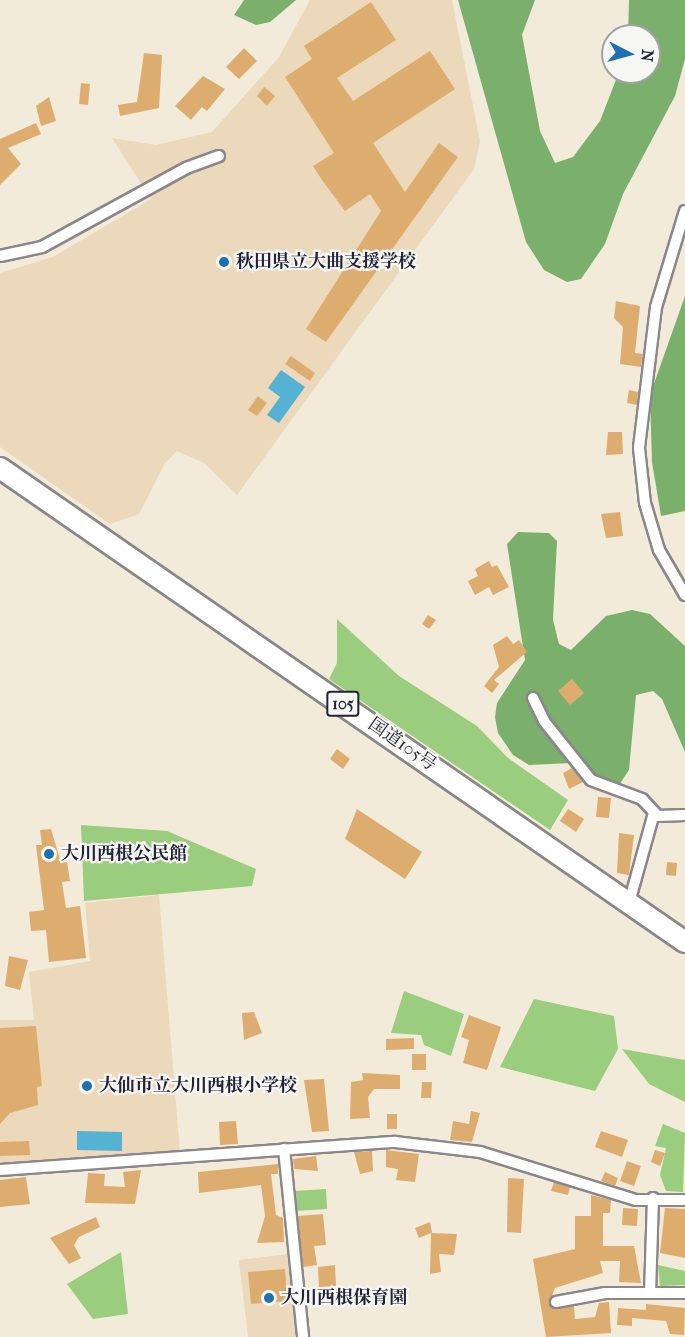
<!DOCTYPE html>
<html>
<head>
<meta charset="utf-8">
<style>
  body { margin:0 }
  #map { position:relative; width:685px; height:1337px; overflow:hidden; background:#f2ebd9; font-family:"IM FELL French Canon","Noto Serif JP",serif }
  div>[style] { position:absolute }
  .built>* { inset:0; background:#ecd8ba }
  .green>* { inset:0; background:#9acd7d }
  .forest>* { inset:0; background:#7bb06c }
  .water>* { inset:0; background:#55b2d3 }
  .building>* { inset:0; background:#ddad70 }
  .roads { filter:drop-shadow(2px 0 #8a868a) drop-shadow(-2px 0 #8a868a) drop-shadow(0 2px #8a868a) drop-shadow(0 -2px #8a868a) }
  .street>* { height:10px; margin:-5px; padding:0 5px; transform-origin:5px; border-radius:5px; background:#fff }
  .highway>* { height:20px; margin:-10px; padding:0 10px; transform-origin:10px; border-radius:10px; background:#fff }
  .dots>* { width:16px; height:16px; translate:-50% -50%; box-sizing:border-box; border:3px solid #f6f6f2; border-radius:50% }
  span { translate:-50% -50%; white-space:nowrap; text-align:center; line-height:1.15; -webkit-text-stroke:4.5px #f6f6f2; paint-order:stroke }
  .shield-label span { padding:2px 4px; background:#f6f6f2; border:2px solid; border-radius:4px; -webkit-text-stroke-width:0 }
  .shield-label { font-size:16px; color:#22223b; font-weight:700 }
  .poi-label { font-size:18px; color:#22223b; font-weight:700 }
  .left { translate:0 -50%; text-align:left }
  .street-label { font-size:18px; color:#22223b }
  .north { position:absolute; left:601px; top:24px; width:60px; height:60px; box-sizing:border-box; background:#f6f6f2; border:2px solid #a1a1a9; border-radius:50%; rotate:96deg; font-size:16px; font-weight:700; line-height:24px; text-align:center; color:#22223b }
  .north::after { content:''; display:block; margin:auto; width:21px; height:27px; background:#1f6fb2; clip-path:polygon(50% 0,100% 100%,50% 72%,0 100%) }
</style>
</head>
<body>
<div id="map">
  <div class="built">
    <div style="clip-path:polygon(310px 0,452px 0,480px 141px,474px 169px,237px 495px,204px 463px,177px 451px,165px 463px,139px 514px,110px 524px,0 447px,0 273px,53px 257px,151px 199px,112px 138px,156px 145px,212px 132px,279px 57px)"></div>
    <div style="clip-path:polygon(159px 895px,180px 1153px,0 1163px,0 1020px,34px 1020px,29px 972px,90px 961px,85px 903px)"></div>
    <div style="clip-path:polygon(289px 1254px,298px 1337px,248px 1337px,239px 1260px)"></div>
  </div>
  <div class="green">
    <div style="clip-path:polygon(337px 619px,399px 676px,477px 726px,508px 758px,568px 800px,550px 830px,329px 679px,337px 663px)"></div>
    <div style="clip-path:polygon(81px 825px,167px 831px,256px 869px,252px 886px,84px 901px)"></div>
    <div style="clip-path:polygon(404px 991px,464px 1014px,451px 1056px,424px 1045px,421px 1035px,391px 1033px)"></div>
    <div style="clip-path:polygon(534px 999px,614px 1016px,618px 1049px,595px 1091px,500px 1067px)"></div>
    <div style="clip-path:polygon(622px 1049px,685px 1060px,685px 1102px,649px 1084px)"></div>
    <div style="clip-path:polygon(663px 1124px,685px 1133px,683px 1192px,666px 1191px,660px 1175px,666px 1148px,655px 1146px)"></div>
    <div style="clip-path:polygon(326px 1189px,327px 1209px,295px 1211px,294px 1191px)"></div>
    <div style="clip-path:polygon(121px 1252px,128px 1314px,93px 1319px,67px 1284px)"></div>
    <div style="clip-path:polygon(658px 1265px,685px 1271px,685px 1285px,660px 1286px)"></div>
  </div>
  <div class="forest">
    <div style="clip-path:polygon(244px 0,296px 0,270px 22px,256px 25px,234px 15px)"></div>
    <div style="clip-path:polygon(458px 0,535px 0,522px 35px,540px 131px,555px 163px,573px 157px,600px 121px,619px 72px,649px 72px,649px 36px,628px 36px,629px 0,685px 0,685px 59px,675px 96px,623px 194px,605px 244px,581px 279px,567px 282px,544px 270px,526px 242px)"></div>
    <div style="clip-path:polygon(685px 296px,685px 511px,661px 516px,652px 462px,650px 395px)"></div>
    <div style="clip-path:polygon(518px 532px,549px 533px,557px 541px,553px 620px,559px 644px,571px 650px,606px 616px,632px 610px,650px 614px,685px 646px,685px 752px,662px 699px,653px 691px,636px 695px,629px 770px,615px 791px,571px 763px,529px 765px,513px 755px,498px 733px,495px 717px,497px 703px,525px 660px,507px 544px)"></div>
  </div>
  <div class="water">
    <div style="clip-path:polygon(281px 370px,305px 387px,279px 423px,267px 415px,280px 397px,268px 388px)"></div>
    <div style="clip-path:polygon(77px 1131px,122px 1132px,122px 1151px,77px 1150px)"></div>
  </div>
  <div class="building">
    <div style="clip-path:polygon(371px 2px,396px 40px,337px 78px,353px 101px,430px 51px,455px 89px,373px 143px,405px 192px,439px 143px,458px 157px,326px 342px,306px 329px,381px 211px,370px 194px,345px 211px,322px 180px,313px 166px,334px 153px,285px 77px,312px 59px,304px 46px)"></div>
    <div style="clip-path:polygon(244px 48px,257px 61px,239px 79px,226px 67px)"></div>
    <div style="clip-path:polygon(144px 53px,162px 55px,159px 108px,120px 116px,118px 105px,137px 102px)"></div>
    <div style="clip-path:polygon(203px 76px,225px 89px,207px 111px,202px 107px,191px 120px,175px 106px)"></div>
    <div style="clip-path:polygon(81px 83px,90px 84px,88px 105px,79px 104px)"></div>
    <div style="clip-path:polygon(264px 87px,275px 96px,267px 106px,257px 96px)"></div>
    <div style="clip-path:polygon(49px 97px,56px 121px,41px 126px,36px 106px)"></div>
    <div style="clip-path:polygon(36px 123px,41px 134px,8px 148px,21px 164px,0 185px,0 139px)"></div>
    <div style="clip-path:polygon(616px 301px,640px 306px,635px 353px,643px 354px,641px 367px,620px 364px,623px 327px,614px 318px)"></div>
    <div style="clip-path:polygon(291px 356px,315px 373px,310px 381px,285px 364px)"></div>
    <div style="clip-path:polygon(629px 390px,638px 392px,637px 405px,627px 403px)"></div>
    <div style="clip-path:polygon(258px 396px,267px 403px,257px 416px,248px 410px)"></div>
    <div style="clip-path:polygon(608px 432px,622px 432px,623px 454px,606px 455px)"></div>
    <div style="clip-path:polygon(620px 512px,623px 536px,606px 538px,601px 514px)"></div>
    <div style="clip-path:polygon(489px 561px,492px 567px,497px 565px,509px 587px,493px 595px,489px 587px,475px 595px,468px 581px,478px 576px,475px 569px)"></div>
    <div style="clip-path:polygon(428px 615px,436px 620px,429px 629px,422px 624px)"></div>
    <div style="clip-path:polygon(507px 636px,513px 644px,519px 640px,527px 652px,494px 680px,499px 684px,492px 693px,484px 686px,499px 667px,493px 645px)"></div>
    <div style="clip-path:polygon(572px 679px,584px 693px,570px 705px,558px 691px)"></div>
    <div style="clip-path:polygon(337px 749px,350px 759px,343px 769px,330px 759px)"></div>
    <div style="clip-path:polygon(572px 768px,583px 782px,569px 789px,563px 773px)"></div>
    <div style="clip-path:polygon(598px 797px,611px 798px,609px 818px,596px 817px)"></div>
    <div style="clip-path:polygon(357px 809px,422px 852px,405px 879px,345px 839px)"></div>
    <div style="clip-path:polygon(568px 809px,584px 819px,576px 832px,560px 821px)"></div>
    <div style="clip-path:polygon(51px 829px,61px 863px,67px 862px,70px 881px,62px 882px,66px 908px,80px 906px,86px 958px,49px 962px,46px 930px,31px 931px,29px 912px,44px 910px,36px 845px,42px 845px,40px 830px)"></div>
    <div style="clip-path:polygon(619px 833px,634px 835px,629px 875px,617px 873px)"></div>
    <div style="clip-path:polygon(667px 862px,677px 863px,676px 876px,666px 875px)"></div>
    <div style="clip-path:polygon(9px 956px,28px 960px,20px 990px,5px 986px)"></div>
    <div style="clip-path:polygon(254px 1012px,262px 1033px,244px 1040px,242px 1013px)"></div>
    <div style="clip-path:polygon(469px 1015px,501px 1027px,487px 1070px,463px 1063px,469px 1040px,461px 1037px)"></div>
    <div style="clip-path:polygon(36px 1026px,42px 1086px,37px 1087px,38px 1105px,10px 1113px,0 1124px,0 1028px)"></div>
    <div style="clip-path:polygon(414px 1038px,414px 1049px,386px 1050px,386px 1039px)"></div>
    <div style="clip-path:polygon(412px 1054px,426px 1054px,426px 1070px,412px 1070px)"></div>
    <div style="clip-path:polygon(362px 1073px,400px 1075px,400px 1089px,374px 1089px,368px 1097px,370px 1118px,350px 1119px,351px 1082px,363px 1080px)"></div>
    <div style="clip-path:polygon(324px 1079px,329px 1131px,312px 1132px,304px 1080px)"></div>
    <div style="clip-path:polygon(422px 1082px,432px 1082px,431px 1098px,421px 1098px)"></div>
    <div style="clip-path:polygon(471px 1111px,480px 1113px,472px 1142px,450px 1140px,453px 1121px,469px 1124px)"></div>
    <div style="clip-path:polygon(387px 1114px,397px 1114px,397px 1129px,387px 1129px)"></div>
    <div style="clip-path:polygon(236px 1121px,238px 1144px,220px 1145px,219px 1122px)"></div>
    <div style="clip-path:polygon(601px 1131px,628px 1140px,622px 1157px,595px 1147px)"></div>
    <div style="clip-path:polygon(29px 1141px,30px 1155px,0 1156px,0 1142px)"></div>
    <div style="clip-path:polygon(386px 1150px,419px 1154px,415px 1182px,396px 1180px,398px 1169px,386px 1167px)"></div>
    <div style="clip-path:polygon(655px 1150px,665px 1153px,660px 1166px,651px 1162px)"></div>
    <div style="clip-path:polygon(372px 1151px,373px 1171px,360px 1174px,354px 1152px)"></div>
    <div style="clip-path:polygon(316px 1156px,318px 1171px,294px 1169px,293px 1159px)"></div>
    <div style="clip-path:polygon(627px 1161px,641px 1166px,634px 1186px,620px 1181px)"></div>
    <div style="clip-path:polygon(278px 1164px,278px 1174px,271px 1174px,276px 1215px,283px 1218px,284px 1242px,257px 1243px,265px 1216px,261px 1185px,199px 1193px,198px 1172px)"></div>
    <div style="clip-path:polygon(141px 1170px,135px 1204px,85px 1203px,88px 1173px,105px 1174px,104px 1186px,125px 1187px,123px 1172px)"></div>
    <div style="clip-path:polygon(605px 1172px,618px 1178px,615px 1186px,601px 1181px)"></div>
    <div style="clip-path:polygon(26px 1177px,30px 1204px,0 1207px,0 1180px)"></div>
    <div style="clip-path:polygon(508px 1178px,524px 1179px,521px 1233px,507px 1232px)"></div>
    <div style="clip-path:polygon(554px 1182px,570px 1187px,568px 1195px,551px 1191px)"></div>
    <div style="clip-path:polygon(591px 1195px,611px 1200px,610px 1213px,603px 1213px,603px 1246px,634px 1246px,641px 1283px,619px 1282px,620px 1261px,600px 1261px,603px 1273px,555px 1288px,549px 1303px,554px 1309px,574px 1306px,575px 1319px,595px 1317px,599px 1303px,609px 1302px,611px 1333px,546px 1337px,533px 1259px,575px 1249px,575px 1216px,591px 1216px)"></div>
    <div style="clip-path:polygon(623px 1208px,638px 1209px,637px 1226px,622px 1225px)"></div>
    <div style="clip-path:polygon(665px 1208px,685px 1209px,685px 1258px,660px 1253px)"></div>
    <div style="clip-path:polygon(323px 1214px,326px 1245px,314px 1246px,317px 1265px,303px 1267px,298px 1216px)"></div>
    <div style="clip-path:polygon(96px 1217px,100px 1227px,79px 1237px,74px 1245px,81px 1258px,69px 1264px,50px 1238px)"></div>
    <div style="clip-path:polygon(430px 1222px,432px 1233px,457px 1234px,454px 1255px,439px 1254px,441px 1272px,430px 1274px,431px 1233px,419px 1238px,415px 1228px)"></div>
    <div style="clip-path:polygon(335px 1265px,336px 1286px,319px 1287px,318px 1267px)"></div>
    <div style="clip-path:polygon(285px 1269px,287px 1301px,251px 1304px,248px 1272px)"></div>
    <div style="clip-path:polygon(646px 1304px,685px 1308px,684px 1335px,670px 1334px,666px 1321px,632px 1318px,632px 1326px,617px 1325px,618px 1308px,646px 1310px)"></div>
  </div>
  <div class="roads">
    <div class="street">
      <div style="left:685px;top:211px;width:100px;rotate:106.8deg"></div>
      <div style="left:656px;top:307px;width:142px;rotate:96.9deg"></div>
      <div style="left:639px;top:448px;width:55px;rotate:83.8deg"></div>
      <div style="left:645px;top:503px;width:49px;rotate:73.4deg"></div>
      <div style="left:659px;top:550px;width:52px;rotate:60deg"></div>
      <div style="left:0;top:256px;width:43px;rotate:-12.1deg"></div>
      <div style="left:42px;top:247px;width:164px;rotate:-28.7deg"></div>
      <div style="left:186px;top:168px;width:35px;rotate:-20deg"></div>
      <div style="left:533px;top:698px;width:25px;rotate:64deg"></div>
      <div style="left:544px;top:721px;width:75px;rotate:51.5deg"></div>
      <div style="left:591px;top:780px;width:54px;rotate:20.4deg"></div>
      <div style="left:642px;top:799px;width:23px;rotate:47deg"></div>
      <div style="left:658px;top:816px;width:27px;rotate:-2deg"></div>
      <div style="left:629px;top:903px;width:93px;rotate:-74.5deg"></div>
      <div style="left:284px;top:1149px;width:189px;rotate:84.2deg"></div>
      <div style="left:0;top:1170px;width:396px;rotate:-4.1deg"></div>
      <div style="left:395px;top:1142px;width:86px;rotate:6.7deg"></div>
      <div style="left:480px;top:1152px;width:163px;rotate:17.1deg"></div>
      <div style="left:636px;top:1200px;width:49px"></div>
      <div style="left:650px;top:1293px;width:95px;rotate:-88.2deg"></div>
      <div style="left:556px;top:1302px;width:50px;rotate:-10.4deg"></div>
      <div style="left:605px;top:1293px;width:80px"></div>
    </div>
    <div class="highway">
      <div style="left:0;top:468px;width:833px;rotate:34.68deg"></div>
    </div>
  </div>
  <div class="dots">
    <div style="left:224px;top:262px;background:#1f6fb2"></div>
    <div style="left:49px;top:854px;background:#1f6fb2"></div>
    <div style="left:87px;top:1086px;background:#1f6fb2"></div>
    <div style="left:269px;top:1298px;background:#1f6fb2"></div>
  </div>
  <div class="shield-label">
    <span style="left:343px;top:704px">105</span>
  </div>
  <div class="poi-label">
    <span class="left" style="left:236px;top:262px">秋田県立大曲支援学校</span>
    <span class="left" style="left:61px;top:854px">大川西根公民館</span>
    <span class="left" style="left:99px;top:1086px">大仙市立大川西根小学校</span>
    <span class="left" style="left:281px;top:1298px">大川西根保育園</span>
  </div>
  <div class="street-label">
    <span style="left:402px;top:745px;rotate:35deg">国道105号</span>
  </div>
  <div class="north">N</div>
</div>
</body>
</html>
